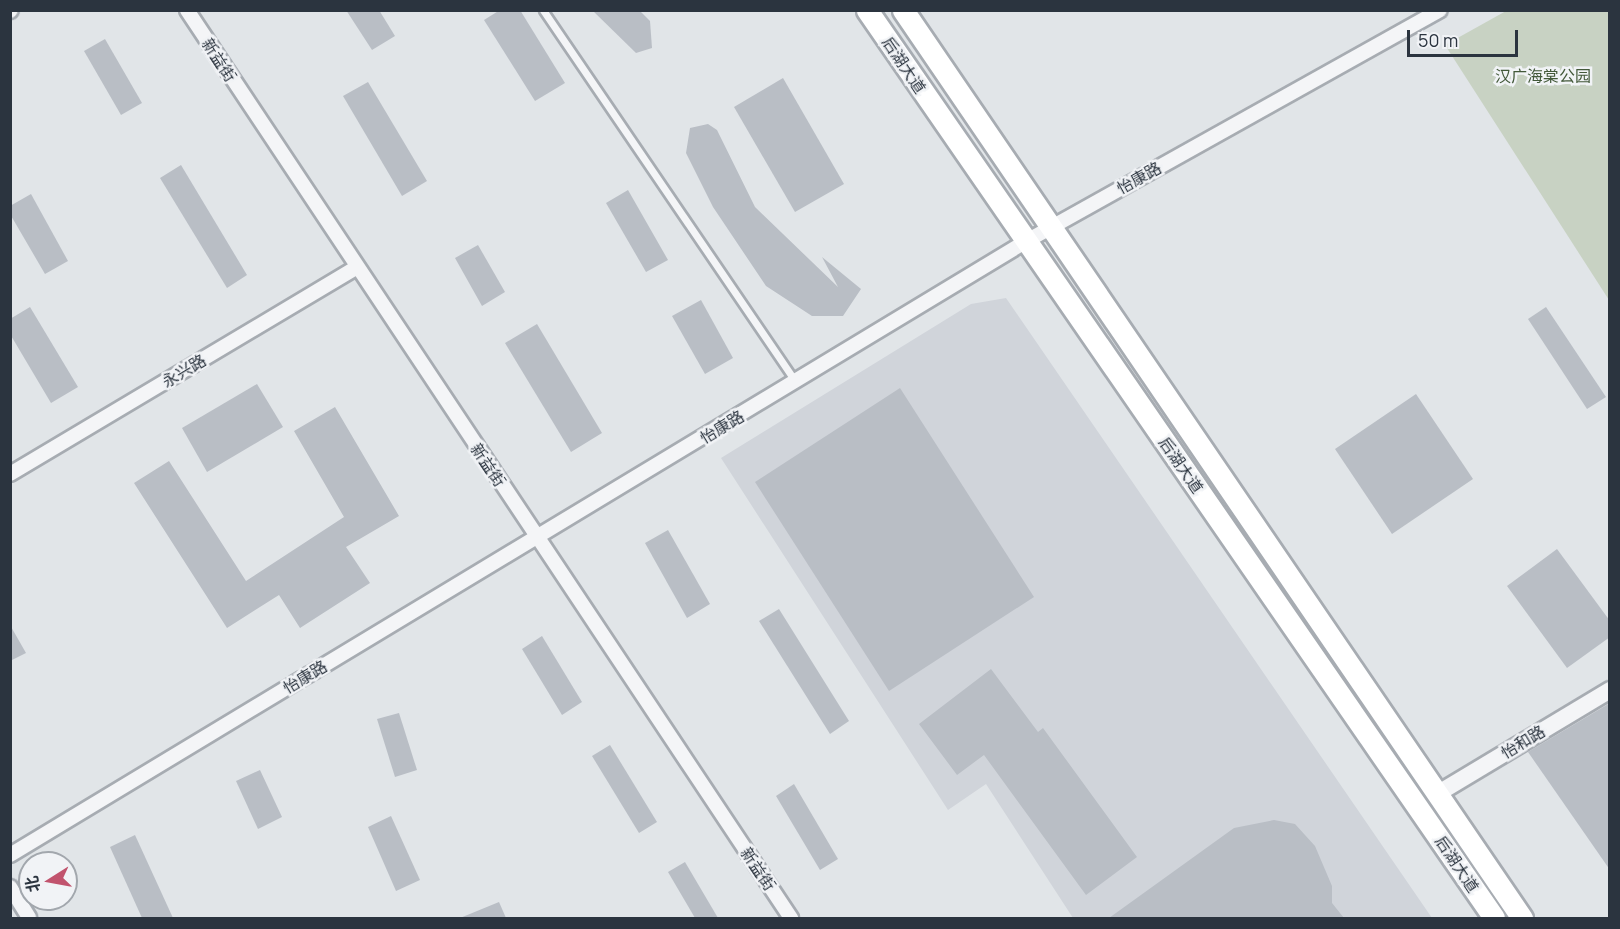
<!DOCTYPE html>
<html>
<head>
<meta charset="utf-8">
<style>
  body { margin:0 }
  #map { position:relative; width:1620px; height:929px; overflow:hidden; background:#e1e5e8; font-family:Manrope,"Noto Sans SC",sans-serif }
  div>[style] { position:absolute }
  .built>* { inset:0; background:#d0d4da }
  .green>* { inset:0; background:#c8d2c3 }
  .building>* { inset:0; background:#b9bec5 }
  .roads { filter:drop-shadow(2px 0 #a7acb2) drop-shadow(-2px 0 #a7acb2) drop-shadow(0 2px #a7acb2) drop-shadow(0 -2px #a7acb2) }
  .service>* { height:7px; margin:-3.5px; padding:0 3.5px; transform-origin:3.5px; border-radius:3.5px; background:#f4f5f7 }
  .minor>* { height:14px; margin:-7px; padding:0 7px; transform-origin:7px; border-radius:7px; background:#f4f5f7 }
  .tertiary>* { height:16px; margin:-8px; padding:0 8px; transform-origin:8px; border-radius:8px; background:#f4f5f7 }
  .primary>* { height:21px; margin:-10.5px; padding:0 10.5px; transform-origin:10.5px; border-radius:10.5px; background:#fff }
  span { translate:-50% -50%; white-space:nowrap; text-align:center; line-height:1.15; -webkit-text-stroke:5px #f1f3f6; paint-order:stroke }
  .street-label { font-size:16px; color:#2b343f }
  .park-label { font-size:16px; color:#43593a }
  .frame { position:absolute; inset:0; border:12px solid #2b343f; pointer-events:none }
  .north { position:absolute; left:18px; top:851px; width:60px; height:60px; box-sizing:border-box; background:#f1f3f6; border:2px solid #a2a7ad; border-radius:50%; rotate:259deg; font-size:16px; font-weight:700; line-height:24px; text-align:center; color:#2b343f }
  .north::after { content:''; display:block; margin:auto; width:21px; height:27px; background:#c1536d; clip-path:polygon(50% 0,100% 100%,50% 72%,0 100%) }
  .scale { position:absolute; left:1407px; top:30px; width:111px; height:27px; box-sizing:border-box; border:3px solid #2b343f; border-top:0; padding-left:8px; font-size:18px; line-height:21px; white-space:nowrap; color:#2b343f; -webkit-text-stroke:4px #f1f3f6; paint-order:stroke }
</style>
</head>
<body>
<div id="map">
  <div class="built">
    <div style="clip-path:polygon(1006px 298px,1432px 918px,1073px 918px,986px 784px,948px 810px,721px 458px,971px 304px)"></div>
  </div>
  <div class="green">
    <div style="clip-path:polygon(1506px 11px,1609px 11px,1609px 300px,1445px 45px)"></div>
  </div>
  <div class="building">
    <div style="clip-path:polygon(346px 10px,379px 10px,395px 36px,372px 50px)"></div>
    <div style="clip-path:polygon(500px 10px,520px 10px,565px 83px,535px 101px,484px 20px)"></div>
    <div style="clip-path:polygon(592px 10px,639px 10px,650px 21px,652px 48px,636px 53px)"></div>
    <div style="clip-path:polygon(105px 39px,142px 103px,121px 115px,84px 51px)"></div>
    <div style="clip-path:polygon(783px 78px,844px 184px,795px 212px,734px 107px)"></div>
    <div style="clip-path:polygon(368px 82px,427px 181px,402px 196px,343px 96px)"></div>
    <div style="clip-path:polygon(708px 124px,717px 130px,755px 207px,838px 287px,822px 257px,861px 289px,843px 316px,812px 316px,766px 286px,713px 207px,686px 153px,690px 128px)"></div>
    <div style="clip-path:polygon(181px 165px,247px 275px,227px 288px,160px 178px)"></div>
    <div style="clip-path:polygon(628px 190px,668px 260px,646px 272px,606px 203px)"></div>
    <div style="clip-path:polygon(31px 194px,68px 261px,45px 274px,10px 214px,10px 206px)"></div>
    <div style="clip-path:polygon(478px 245px,505px 292px,482px 306px,455px 258px)"></div>
    <div style="clip-path:polygon(701px 300px,733px 358px,705px 374px,672px 316px)"></div>
    <div style="clip-path:polygon(30px 307px,78px 387px,51px 403px,10px 334px,10px 319px)"></div>
    <div style="clip-path:polygon(1546px 307px,1606px 397px,1587px 409px,1528px 319px)"></div>
    <div style="clip-path:polygon(537px 324px,602px 433px,571px 452px,505px 343px)"></div>
    <div style="clip-path:polygon(257px 384px,283px 427px,207px 472px,182px 428px)"></div>
    <div style="clip-path:polygon(900px 388px,1034px 597px,889px 691px,755px 482px)"></div>
    <div style="clip-path:polygon(1416px 394px,1473px 479px,1392px 534px,1335px 449px)"></div>
    <div style="clip-path:polygon(335px 407px,399px 516px,346px 547px,370px 583px,300px 628px,279px 595px,227px 628px,134px 483px,169px 461px,246px 581px,344px 517px,294px 431px)"></div>
    <div style="clip-path:polygon(668px 530px,710px 604px,687px 618px,645px 543px)"></div>
    <div style="clip-path:polygon(1557px 549px,1610px 621px,1610px 637px,1567px 668px,1507px 586px)"></div>
    <div style="clip-path:polygon(779px 609px,849px 721px,830px 734px,759px 621px)"></div>
    <div style="clip-path:polygon(10px 625px,26px 653px,10px 661px)"></div>
    <div style="clip-path:polygon(542px 636px,582px 702px,562px 715px,522px 649px)"></div>
    <div style="clip-path:polygon(991px 669px,1038px 732px,1043px 728px,1137px 857px,1086px 895px,984px 755px,957px 775px,919px 724px)"></div>
    <div style="clip-path:polygon(1610px 703px,1610px 870px,1528px 752px)"></div>
    <div style="clip-path:polygon(399px 713px,417px 770px,395px 777px,377px 719px)"></div>
    <div style="clip-path:polygon(610px 745px,657px 822px,639px 833px,592px 756px)"></div>
    <div style="clip-path:polygon(260px 770px,282px 817px,258px 829px,236px 781px)"></div>
    <div style="clip-path:polygon(794px 784px,838px 859px,820px 870px,776px 796px)"></div>
    <div style="clip-path:polygon(391px 816px,420px 880px,396px 891px,368px 827px)"></div>
    <div style="clip-path:polygon(1274px 820px,1295px 824px,1315px 846px,1332px 886px,1332px 903px,1344px 918px,1109px 918px,1234px 828px)"></div>
    <div style="clip-path:polygon(135px 835px,173px 918px,142px 918px,110px 847px)"></div>
    <div style="clip-path:polygon(685px 862px,718px 918px,695px 918px,668px 872px)"></div>
    <div style="clip-path:polygon(499px 902px,506px 918px,460px 918px)"></div>
  </div>
  <div class="roads">
    <div class="service">
      <div style="left:543px;top:10px;width:450px;rotate:55.8deg"></div>
    </div>
    <div class="minor">
      <div style="left:187px;top:10px;width:1091px;rotate:56.37deg"></div>
      <div style="left:10px;top:11px;width:1px;rotate:-45deg"></div>
      <div style="left:10px;top:474px;width:404px;rotate:-30.8deg"></div>
      <div style="left:10px;top:855px;width:1186px;rotate:-31.13deg"></div>
      <div style="left:1025px;top:242px;width:475px;rotate:-29.2deg"></div>
      <div style="left:10px;top:887px;width:36px;rotate:58deg"></div>
    </div>
    <div class="tertiary">
      <div style="left:1437px;top:794px;width:202px;rotate:-31deg"></div>
    </div>
    <div class="primary">
      <div style="left:867px;top:10px;width:1103px;rotate:55.37deg"></div>
      <div style="left:903px;top:10px;width:1099px;rotate:55.72deg"></div>
    </div>
  </div>
  <div class="street-label">
    <span style="left:219px;top:60px;rotate:57deg">新益街</span>
    <span style="left:904px;top:65px;rotate:56deg">后湖大道</span>
    <span style="left:1139px;top:178px;rotate:-29deg">怡康路</span>
    <span style="left:184px;top:371px;rotate:-31deg">永兴路</span>
    <span style="left:722px;top:427px;rotate:-31deg">怡康路</span>
    <span style="left:488px;top:465px;rotate:56deg">新益街</span>
    <span style="left:1181px;top:465px;rotate:55deg">后湖大道</span>
    <span style="left:305px;top:677px;rotate:-31deg">怡康路</span>
    <span style="left:1523px;top:742px;rotate:-31deg">怡和路</span>
    <span style="left:1457px;top:864px;rotate:56deg">后湖大道</span>
    <span style="left:758px;top:869px;rotate:56deg">新益街</span>
  </div>
  <div class="park-label">
    <span style="left:1543px;top:76px">汉广海棠公园</span>
  </div>
  <div class="frame"></div>
  <div class="north">北</div>
  <div class="scale">50 m</div>
</div>
</body>
</html>
